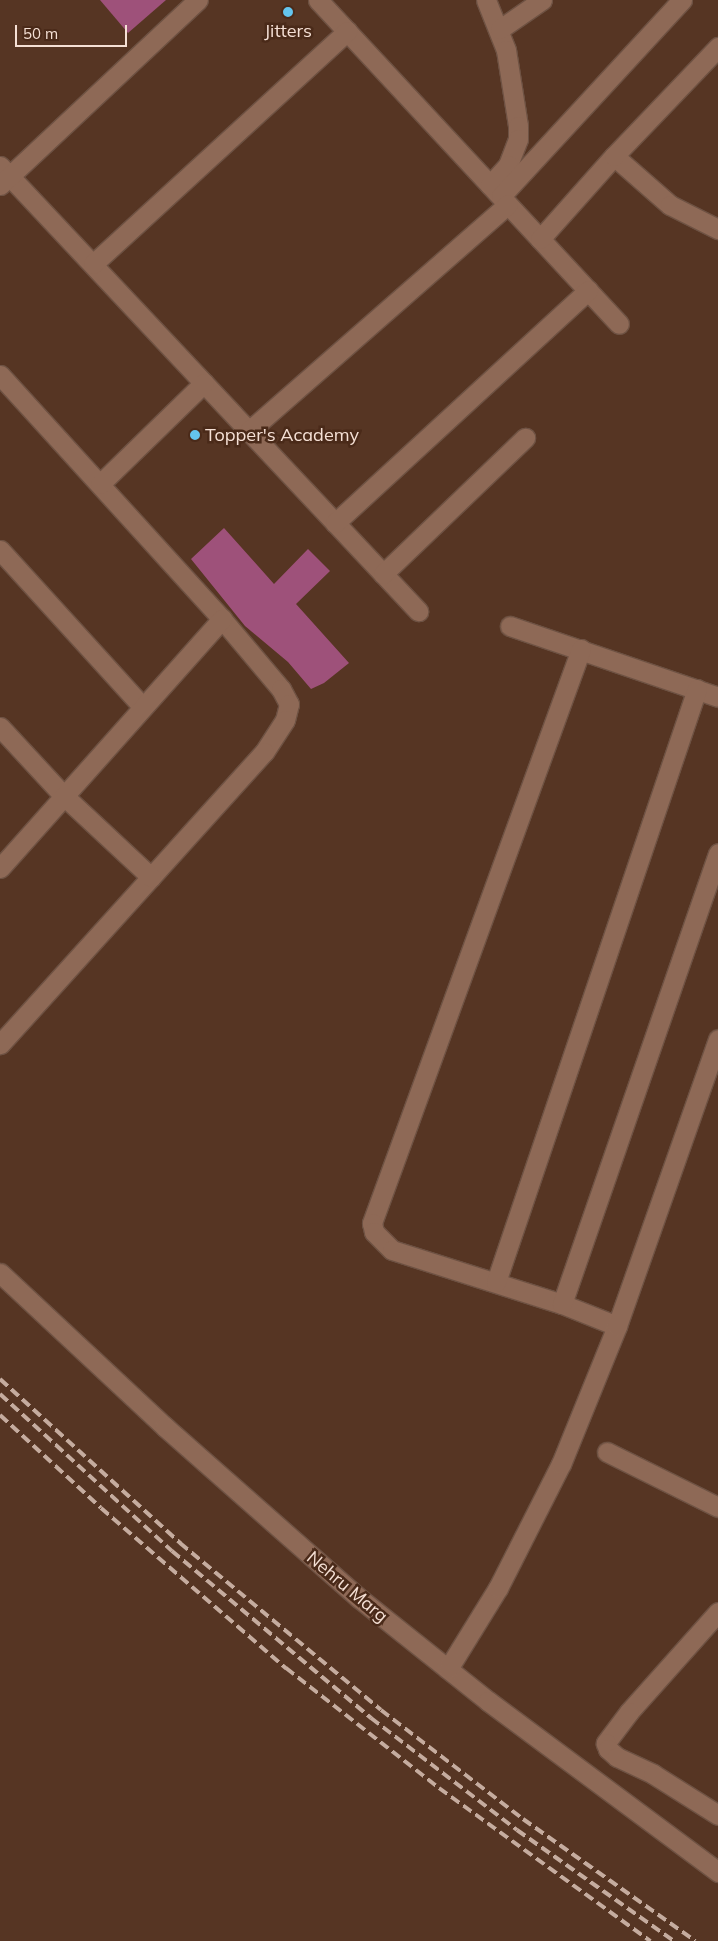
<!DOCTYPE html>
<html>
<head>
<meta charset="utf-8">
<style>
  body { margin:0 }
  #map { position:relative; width:718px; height:1941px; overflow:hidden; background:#563523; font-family:Mulish,sans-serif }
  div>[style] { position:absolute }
  .building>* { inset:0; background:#9e517a }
  .roads { filter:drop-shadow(1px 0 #6e5243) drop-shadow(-1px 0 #6e5243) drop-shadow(0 1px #6e5243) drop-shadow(0 -1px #6e5243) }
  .minor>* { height:19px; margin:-9.5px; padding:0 9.5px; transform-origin:9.5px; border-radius:9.5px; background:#8e6956 }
  .rail>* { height:4px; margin-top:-2px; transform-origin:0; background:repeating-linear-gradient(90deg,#c5ac9f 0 10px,transparent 0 15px) }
  .dots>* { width:14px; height:14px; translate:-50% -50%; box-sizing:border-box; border:2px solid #4a2a19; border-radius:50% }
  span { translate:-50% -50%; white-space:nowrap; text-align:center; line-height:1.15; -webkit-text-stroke:5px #4a2a19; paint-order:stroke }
  .poi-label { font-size:18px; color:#f5e0d5 }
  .left { translate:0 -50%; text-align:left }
  .street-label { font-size:18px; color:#f5e0d5 }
  .scale { position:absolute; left:15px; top:25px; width:112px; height:22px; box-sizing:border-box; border:2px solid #f5e0d5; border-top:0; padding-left:6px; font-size:15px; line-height:18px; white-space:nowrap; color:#f5e0d5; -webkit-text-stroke:4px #4a2a19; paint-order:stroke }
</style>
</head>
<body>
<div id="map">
  <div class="building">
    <div style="clip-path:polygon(100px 0,166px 0,128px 33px)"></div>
    <div style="clip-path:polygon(224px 528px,274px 584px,308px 549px,330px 571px,296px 604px,349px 663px,324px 683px,311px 689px,288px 662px,245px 626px,191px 559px)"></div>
  </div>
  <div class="roads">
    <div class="minor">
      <div style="left:318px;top:0;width:442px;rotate:47.1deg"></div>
      <div style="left:486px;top:0;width:54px;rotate:68.2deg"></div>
      <div style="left:506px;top:50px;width:77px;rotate:81deg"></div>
      <div style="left:518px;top:126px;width:13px;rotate:90deg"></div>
      <div style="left:518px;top:139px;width:28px;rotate:111deg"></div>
      <div style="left:508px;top:165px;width:27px;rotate:132deg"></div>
      <div style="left:500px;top:29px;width:51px;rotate:-34.6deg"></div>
      <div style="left:614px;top:156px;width:74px;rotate:41.2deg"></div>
      <div style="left:670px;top:205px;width:54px;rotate:26.6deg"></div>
      <div style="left:0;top:166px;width:611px;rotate:46.79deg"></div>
      <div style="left:0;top:185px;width:271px;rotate:-43.1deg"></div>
      <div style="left:501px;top:196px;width:267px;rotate:-47.3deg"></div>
      <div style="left:540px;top:239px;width:111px;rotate:-48.3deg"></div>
      <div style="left:614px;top:156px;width:151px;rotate:-46.3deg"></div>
      <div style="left:93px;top:264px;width:345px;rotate:-42.5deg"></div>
      <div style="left:0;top:375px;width:330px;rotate:47.7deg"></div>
      <div style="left:222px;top:619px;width:92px;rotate:49.9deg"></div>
      <div style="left:281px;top:689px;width:17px;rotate:62deg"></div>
      <div style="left:289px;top:704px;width:16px;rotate:104deg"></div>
      <div style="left:285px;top:720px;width:38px;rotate:123deg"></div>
      <div style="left:264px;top:752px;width:394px;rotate:132.1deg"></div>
      <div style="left:249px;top:431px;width:344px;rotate:-41.2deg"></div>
      <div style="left:100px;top:484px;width:145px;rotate:-44.2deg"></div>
      <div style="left:335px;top:523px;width:344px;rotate:-42.6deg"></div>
      <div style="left:0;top:550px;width:212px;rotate:47.7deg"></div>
      <div style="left:383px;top:574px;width:197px;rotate:-43.8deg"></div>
      <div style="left:510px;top:626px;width:220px;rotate:18.8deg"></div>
      <div style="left:581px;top:649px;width:611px;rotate:110.01deg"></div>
      <div style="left:372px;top:1223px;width:9px;rotate:77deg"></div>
      <div style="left:374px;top:1232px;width:25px;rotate:45deg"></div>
      <div style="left:392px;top:1250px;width:178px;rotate:17.6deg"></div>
      <div style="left:562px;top:1304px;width:59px;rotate:21.8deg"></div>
      <div style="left:0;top:727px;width:94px;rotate:47.2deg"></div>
      <div style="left:64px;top:796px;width:119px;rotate:43deg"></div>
      <div style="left:0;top:868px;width:334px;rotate:-48.3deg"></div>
      <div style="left:0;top:1273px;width:226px;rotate:43deg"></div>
      <div style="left:165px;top:1427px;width:259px;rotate:41.4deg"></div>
      <div style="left:359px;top:1598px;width:165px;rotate:38.6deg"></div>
      <div style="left:488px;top:1701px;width:287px;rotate:36.6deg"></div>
      <div style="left:496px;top:1282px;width:626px;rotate:-71.28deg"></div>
      <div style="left:562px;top:1304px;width:477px;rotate:-70.9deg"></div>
      <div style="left:607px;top:1452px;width:124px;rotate:26.4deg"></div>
      <div style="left:718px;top:1612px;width:134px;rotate:131.7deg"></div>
      <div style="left:629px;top:1712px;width:39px;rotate:127deg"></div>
      <div style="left:606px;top:1743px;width:6px;rotate:72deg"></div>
      <div style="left:608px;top:1749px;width:12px;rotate:42deg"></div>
      <div style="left:617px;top:1757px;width:40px;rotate:25deg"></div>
      <div style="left:653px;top:1774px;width:77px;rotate:32.2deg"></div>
      <div style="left:448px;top:1669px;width:95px;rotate:-58.3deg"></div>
      <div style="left:498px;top:1588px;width:139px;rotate:-63.1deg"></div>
      <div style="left:561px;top:1464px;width:149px;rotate:-67.9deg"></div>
      <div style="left:617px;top:1326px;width:304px;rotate:-70.6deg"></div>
    </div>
  </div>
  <div class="rail">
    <div style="left:0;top:1379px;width:244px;rotate:42.3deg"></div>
    <div style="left:180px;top:1543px;width:261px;rotate:39.7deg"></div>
    <div style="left:381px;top:1710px;width:179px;rotate:37.5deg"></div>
    <div style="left:523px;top:1819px;width:211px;rotate:35.3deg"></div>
    <div style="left:0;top:1394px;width:233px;rotate:42.4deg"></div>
    <div style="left:172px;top:1551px;width:260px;rotate:40deg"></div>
    <div style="left:371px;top:1718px;width:184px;rotate:37.5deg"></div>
    <div style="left:517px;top:1830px;width:192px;rotate:35.3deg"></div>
    <div style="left:0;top:1415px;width:137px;rotate:42.6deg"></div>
    <div style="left:101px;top:1508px;width:245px;rotate:40.9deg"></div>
    <div style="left:286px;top:1668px;width:194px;rotate:38.1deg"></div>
    <div style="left:439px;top:1788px;width:261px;rotate:35.9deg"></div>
  </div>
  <div class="dots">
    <div style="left:288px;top:12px;background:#64c5ee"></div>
    <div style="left:195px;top:435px;background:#64c5ee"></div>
  </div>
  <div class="poi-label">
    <span style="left:288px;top:31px">Jitters</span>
    <span class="left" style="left:205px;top:435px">Topper's Academy</span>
  </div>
  <div class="street-label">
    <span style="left:347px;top:1587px;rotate:40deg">Nehru Marg</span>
  </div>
  <div class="scale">50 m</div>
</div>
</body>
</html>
